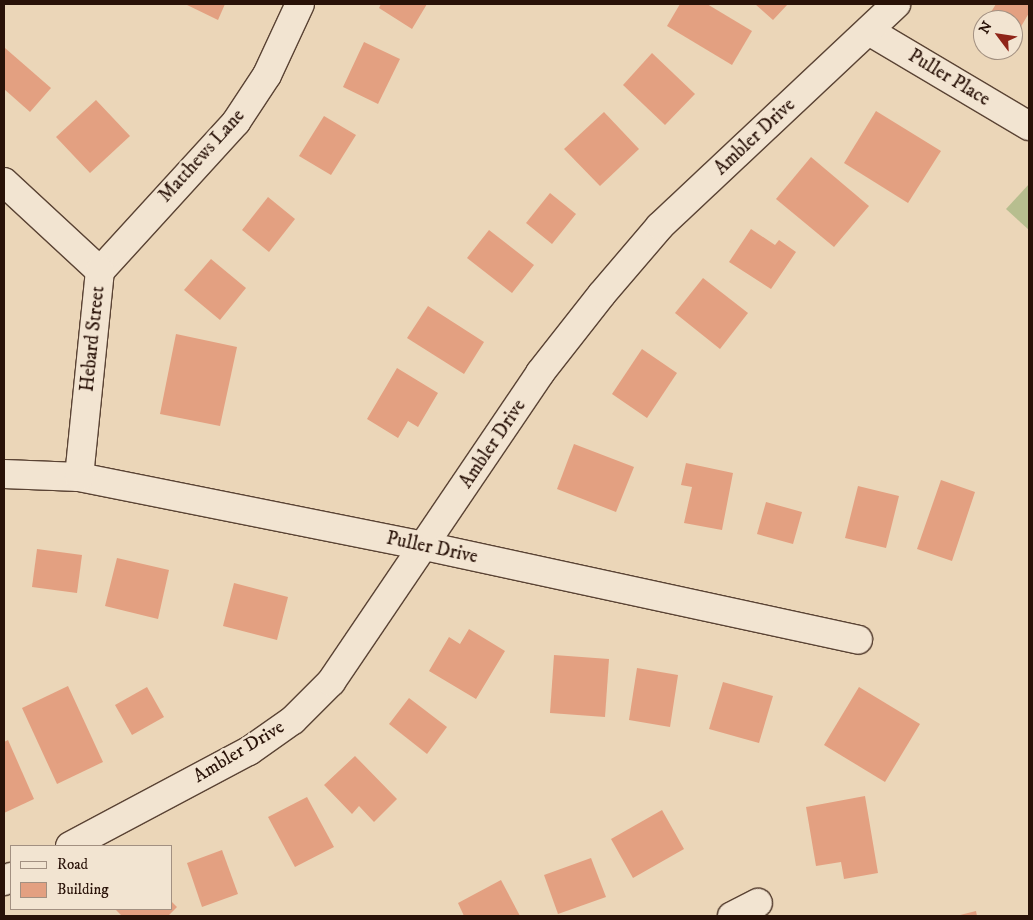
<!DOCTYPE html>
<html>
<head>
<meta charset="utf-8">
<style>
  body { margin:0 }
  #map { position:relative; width:1033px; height:920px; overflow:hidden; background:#ebd6b8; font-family:"IM FELL DW Pica",serif }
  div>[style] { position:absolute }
  .green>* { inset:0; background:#b7be8f }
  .building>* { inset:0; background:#e3a081 }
  .roads { filter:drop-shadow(1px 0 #5a4334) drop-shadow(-1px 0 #5a4334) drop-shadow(0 1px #5a4334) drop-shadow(0 -1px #5a4334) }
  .minor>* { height:28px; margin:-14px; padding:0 14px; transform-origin:14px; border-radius:14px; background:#f2e4d1 }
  span { translate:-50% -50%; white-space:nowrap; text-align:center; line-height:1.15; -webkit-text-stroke:5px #f2e4d1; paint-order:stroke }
  .street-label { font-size:19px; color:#291208 }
  .frame { position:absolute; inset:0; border:5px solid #291208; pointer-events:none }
  .legend { position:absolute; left:10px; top:845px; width:162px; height:65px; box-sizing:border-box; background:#f2e4d1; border:1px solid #a29081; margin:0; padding:6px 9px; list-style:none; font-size:15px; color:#291208 }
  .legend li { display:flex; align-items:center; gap:10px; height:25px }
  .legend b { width:25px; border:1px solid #a29081 }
  .north { position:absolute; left:973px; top:10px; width:50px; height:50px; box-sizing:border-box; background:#f2e4d1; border:1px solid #a29081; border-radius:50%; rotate:301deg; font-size:14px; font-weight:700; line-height:20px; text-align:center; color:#291208 }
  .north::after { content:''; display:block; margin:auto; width:18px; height:22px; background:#8f2418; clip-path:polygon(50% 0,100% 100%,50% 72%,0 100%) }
</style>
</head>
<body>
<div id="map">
  <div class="green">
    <div style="clip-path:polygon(1029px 184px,1029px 230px,1006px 209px)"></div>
  </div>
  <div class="building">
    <div style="clip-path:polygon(185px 4px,225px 4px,218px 20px)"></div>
    <div style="clip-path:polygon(381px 4px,427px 4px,412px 29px,379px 8px)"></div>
    <div style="clip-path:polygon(680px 4px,707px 4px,752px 31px,732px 65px,667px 26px)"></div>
    <div style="clip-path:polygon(755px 4px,788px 4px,773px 20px)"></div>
    <div style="clip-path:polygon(996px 4px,1029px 4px,1029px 13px,1013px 40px,1013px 20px,986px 20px)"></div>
    <div style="clip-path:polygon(364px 42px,400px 59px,378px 104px,343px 87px)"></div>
    <div style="clip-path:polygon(5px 48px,51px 88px,30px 112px,4px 89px)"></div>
    <div style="clip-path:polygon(652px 53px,695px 94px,665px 125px,623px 85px)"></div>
    <div style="clip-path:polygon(96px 100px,130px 136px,90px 173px,56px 137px)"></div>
    <div style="clip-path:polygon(876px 111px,941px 151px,908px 203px,844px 163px)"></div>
    <div style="clip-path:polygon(604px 112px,639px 149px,600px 186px,564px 149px)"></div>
    <div style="clip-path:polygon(324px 116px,356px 135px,331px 175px,299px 156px)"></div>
    <div style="clip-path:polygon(811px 157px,869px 206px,834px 247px,776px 199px)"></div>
    <div style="clip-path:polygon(550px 193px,576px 214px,552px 244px,526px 223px)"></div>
    <div style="clip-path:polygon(268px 197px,295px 219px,269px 252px,242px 230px)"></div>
    <div style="clip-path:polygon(751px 229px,775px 245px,779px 240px,796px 252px,771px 289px,729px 262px)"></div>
    <div style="clip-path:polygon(489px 230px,534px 265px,512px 293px,467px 258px)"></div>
    <div style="clip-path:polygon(211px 259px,246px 288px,220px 320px,184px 290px)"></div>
    <div style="clip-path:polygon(703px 278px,748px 313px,720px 349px,675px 313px)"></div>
    <div style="clip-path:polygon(428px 306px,484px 342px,464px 374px,407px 338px)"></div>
    <div style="clip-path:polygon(176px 334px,237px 347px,220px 426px,160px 414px)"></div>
    <div style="clip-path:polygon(642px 349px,677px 373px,647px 418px,612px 394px)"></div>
    <div style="clip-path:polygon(397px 368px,438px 393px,418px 427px,408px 421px,398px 438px,367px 419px)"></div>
    <div style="clip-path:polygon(574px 444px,634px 467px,616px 512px,557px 489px)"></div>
    <div style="clip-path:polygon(686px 463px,733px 473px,722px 530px,684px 523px,692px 487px,681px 485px)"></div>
    <div style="clip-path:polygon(941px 480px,975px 492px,952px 561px,917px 549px)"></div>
    <div style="clip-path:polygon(858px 486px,899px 496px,886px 548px,845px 538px)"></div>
    <div style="clip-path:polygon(766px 502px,802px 512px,793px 544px,757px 534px)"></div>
    <div style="clip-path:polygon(37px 549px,82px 555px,77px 593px,32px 587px)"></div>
    <div style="clip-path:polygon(117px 558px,169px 570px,158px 619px,105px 606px)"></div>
    <div style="clip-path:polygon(234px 583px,288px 597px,277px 640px,223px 626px)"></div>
    <div style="clip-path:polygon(469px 629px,505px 651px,476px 699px,429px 671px,449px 637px,460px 644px)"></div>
    <div style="clip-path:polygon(554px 655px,609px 659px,605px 717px,550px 713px)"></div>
    <div style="clip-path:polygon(637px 668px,678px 675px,670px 727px,629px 720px)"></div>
    <div style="clip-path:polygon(723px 682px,773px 696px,759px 743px,709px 729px)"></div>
    <div style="clip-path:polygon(68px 686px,103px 762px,57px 784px,22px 708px)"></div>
    <div style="clip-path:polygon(147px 687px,164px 717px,132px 735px,115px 705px)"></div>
    <div style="clip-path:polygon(859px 687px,920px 724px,885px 782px,824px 745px)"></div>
    <div style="clip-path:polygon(409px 698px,447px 727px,427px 754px,389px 724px)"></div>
    <div style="clip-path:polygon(8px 740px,34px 799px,4px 813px,4px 742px)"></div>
    <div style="clip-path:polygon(355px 756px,397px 799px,374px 822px,359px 806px,352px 814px,324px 785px)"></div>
    <div style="clip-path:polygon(865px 796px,878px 873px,844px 879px,841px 862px,816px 866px,806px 807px)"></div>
    <div style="clip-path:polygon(307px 797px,334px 847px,295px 867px,268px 817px)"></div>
    <div style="clip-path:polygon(662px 810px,684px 849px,633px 878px,611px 839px)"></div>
    <div style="clip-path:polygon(222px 850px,238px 894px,202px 907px,187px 863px)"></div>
    <div style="clip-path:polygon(591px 858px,606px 897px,558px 914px,544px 875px)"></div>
    <div style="clip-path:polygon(501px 880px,520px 916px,464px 916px,458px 903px)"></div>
    <div style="clip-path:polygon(171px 901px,177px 907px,168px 916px,122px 916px,116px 910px,171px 909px)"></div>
    <div style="clip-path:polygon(976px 911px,977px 916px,956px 916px)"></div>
  </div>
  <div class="roads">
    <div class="minor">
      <div style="left:869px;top:31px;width:186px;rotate:30.7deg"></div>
      <div style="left:4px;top:182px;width:131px;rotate:42.8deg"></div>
      <div style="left:100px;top:271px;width:202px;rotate:-47.6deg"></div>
      <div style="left:236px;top:122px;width:56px;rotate:-56.6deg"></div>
      <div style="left:267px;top:75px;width:78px;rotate:-65.1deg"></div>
      <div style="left:4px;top:474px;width:75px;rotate:2.3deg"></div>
      <div style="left:79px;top:477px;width:353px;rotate:11.3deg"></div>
      <div style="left:425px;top:546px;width:443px;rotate:12.2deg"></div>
      <div style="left:79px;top:477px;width:207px;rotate:-84.2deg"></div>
      <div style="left:70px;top:846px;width:203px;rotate:-28deg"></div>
      <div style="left:249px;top:751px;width:54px;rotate:-35.2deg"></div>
      <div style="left:293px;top:720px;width:54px;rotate:-45deg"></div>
      <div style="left:331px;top:682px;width:373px;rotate:-55.9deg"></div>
      <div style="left:540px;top:373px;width:100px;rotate:-51.9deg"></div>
      <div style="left:602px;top:294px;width:89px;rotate:-49.5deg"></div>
      <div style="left:660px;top:226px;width:324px;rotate:-43.2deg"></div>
      <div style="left:4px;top:881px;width:8px;rotate:-30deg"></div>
      <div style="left:732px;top:916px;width:29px;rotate:-27deg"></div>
    </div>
  </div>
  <div class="street-label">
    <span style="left:949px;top:78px;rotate:31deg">Puller Place</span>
    <span style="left:755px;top:137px;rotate:-43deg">Ambler Drive</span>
    <span style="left:202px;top:156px;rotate:-48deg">Matthews Lane</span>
    <span style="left:93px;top:339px;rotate:-84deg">Hebard Street</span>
    <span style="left:493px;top:444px;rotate:-56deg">Ambler Drive</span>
    <span style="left:432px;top:548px;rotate:12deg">Puller Drive</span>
    <span style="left:239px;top:752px;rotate:-31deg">Ambler Drive</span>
  </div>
  <div class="frame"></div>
  <ul class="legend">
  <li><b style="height:6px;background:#f2e4d1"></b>Road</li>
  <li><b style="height:14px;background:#e3a081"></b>Building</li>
  </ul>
  <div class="north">N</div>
</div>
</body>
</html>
